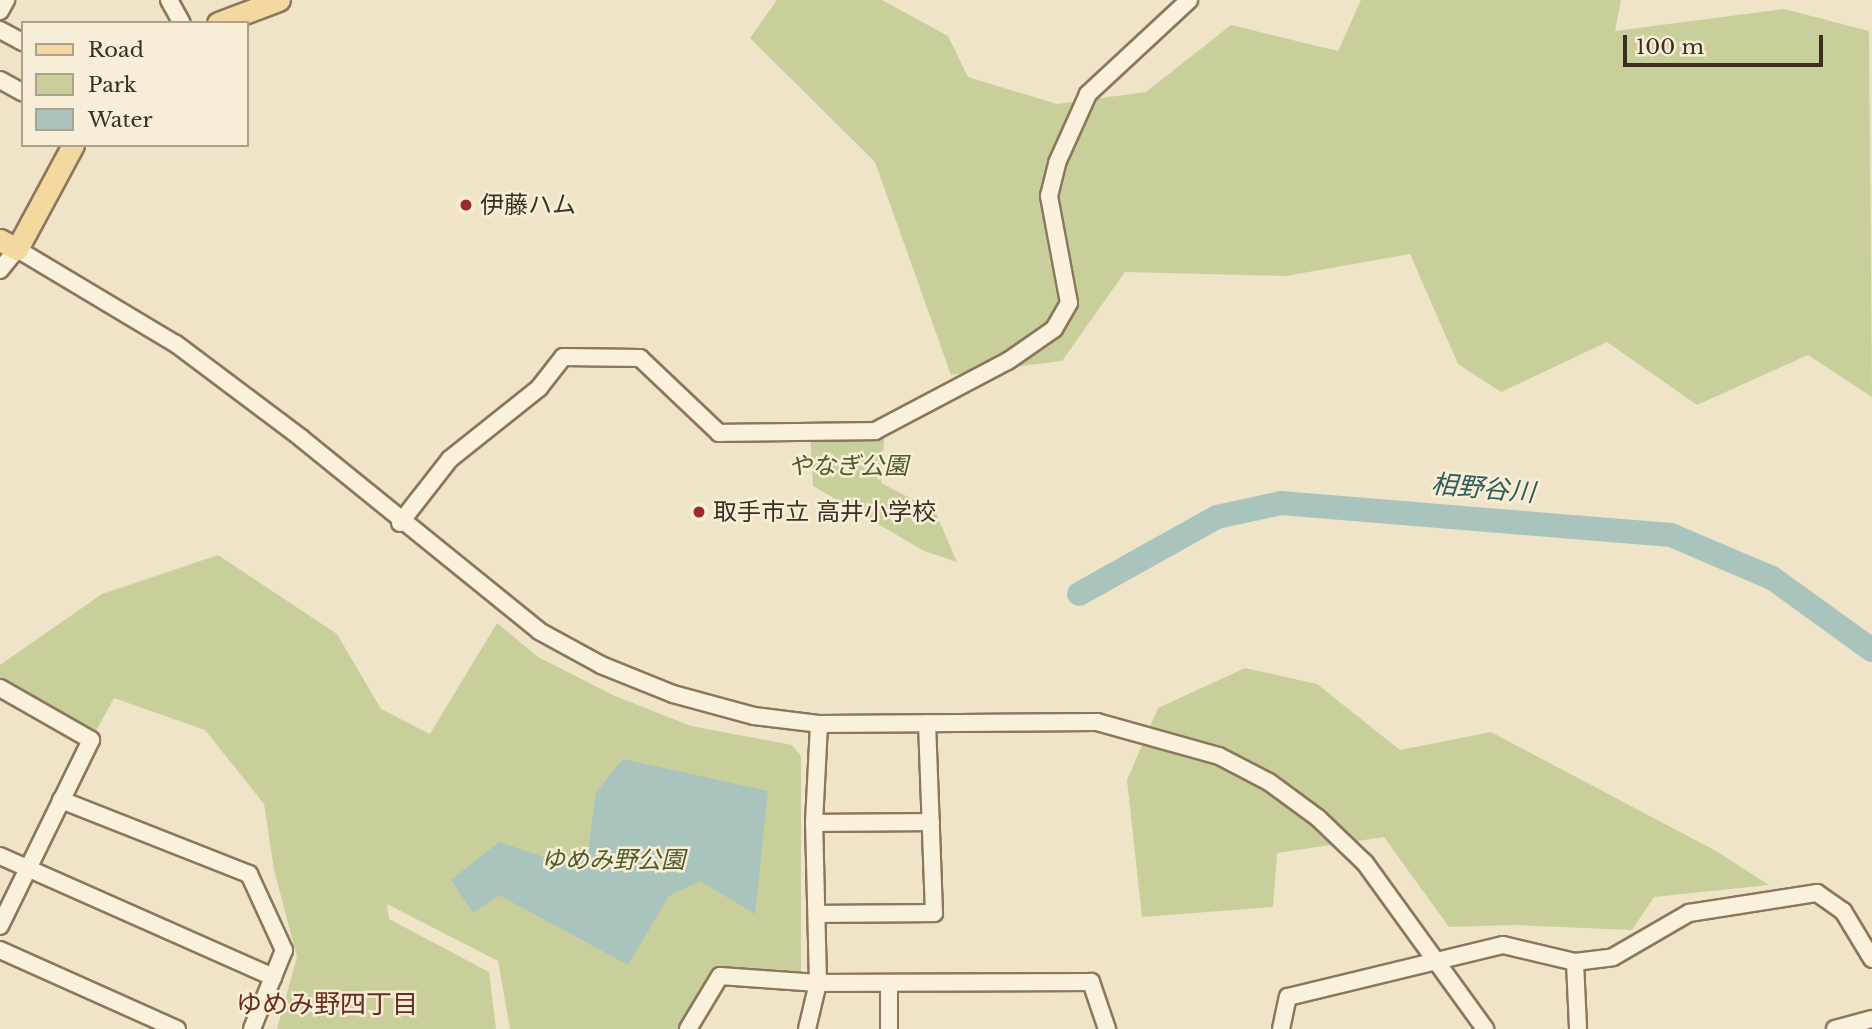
<!DOCTYPE html>
<html>
<head>
<meta charset="utf-8">
<style>
  body { margin:0 }
  #map { position:relative; width:1872px; height:1029px; overflow:hidden; background:#f0e4c8; font-family:"Libre Baskerville","Noto Sans JP",serif }
  div>[style] { position:absolute }
  .green>* { inset:0; background:#c9cf9b }
  .water>* { inset:0; background:#a9c4bc }
  .river>* { height:24px; margin:-12px; padding:0 12px; transform-origin:12px; border-radius:12px; background:#a9c4bc }
  .roads { filter:drop-shadow(2px 0 #8d765c) drop-shadow(-2px 0 #8d765c) drop-shadow(0 2px #8d765c) drop-shadow(0 -2px #8d765c) }
  .minor>* { height:16px; margin:-8px; padding:0 8px; transform-origin:8px; border-radius:8px; background:#faf1dc }
  .major>* { height:21px; margin:-10.5px; padding:0 10.5px; transform-origin:10.5px; border-radius:10.5px; background:#f3d9a0 }
  .dots>* { width:19px; height:19px; translate:-50% -50%; box-sizing:border-box; border:4px solid #f7eed8; border-radius:50% }
  span { translate:-50% -50%; white-space:nowrap; text-align:center; line-height:1.15; -webkit-text-stroke:5px #f7eed8; paint-order:stroke }
  .poi-label { font-size:24px; color:#3d2e20 }
  .left { translate:0 -50%; text-align:left }
  .park-label { font-size:24px; color:#4d5a26; font-style:italic }
  .water-label { font-size:26px; color:#2f5d5a; font-style:italic }
  .neighbourhood-label { font-size:26px; color:#6b2e1e }
  .legend { position:absolute; left:21px; top:21px; width:228px; height:126px; box-sizing:border-box; background:#f7eed8; border:2px solid #ada18e; margin:0; padding:9px 12px; list-style:none; font-size:21px; color:#3d2e20 }
  .legend li { display:flex; align-items:center; gap:14px; height:35px }
  .legend b { width:35px; border:2px solid #ada18e }
  .scale { position:absolute; left:1623px; top:35px; width:200px; height:32px; box-sizing:border-box; border:4px solid #3d2e20; border-top:0; padding-left:9px; font-size:21px; line-height:24px; white-space:nowrap; color:#3d2e20; -webkit-text-stroke:5px #f7eed8; paint-order:stroke }
</style>
</head>
<body>
<div id="map">
  <div class="green">
    <div style="clip-path:polygon(777px 0,882px 0,948px 36px,968px 77px,1057px 104px,1146px 92px,1231px 25px,1338px 51px,1361px 0,1621px 0,1615px 31px,1784px 9px,1869px 31px,1872px 397px,1808px 355px,1697px 405px,1607px 342px,1501px 392px,1458px 364px,1410px 254px,1286px 276px,1125px 272px,1062px 361px,951px 375px,875px 162px,750px 38px)"></div>
    <div style="clip-path:polygon(885px 427px,881px 483px,935px 511px,957px 562px,924px 551px,813px 486px,810px 432px)"></div>
    <div style="clip-path:polygon(218px 555px,337px 634px,381px 709px,430px 734px,497px 623px,538px 657px,615px 696px,691px 726px,792px 745px,801px 756px,801px 970px,796px 974px,717px 973px,684px 1029px,510px 1029px,498px 961px,387px 904px,389px 919px,489px 972px,496px 1029px,277px 1029px,297px 957px,274px 870px,264px 804px,205px 730px,114px 698px,91px 740px,0 688px,0 665px,102px 594px)"></div>
    <div style="clip-path:polygon(1245px 668px,1317px 684px,1400px 750px,1491px 732px,1716px 851px,1769px 885px,1654px 897px,1632px 930px,1513px 925px,1449px 927px,1384px 837px,1277px 853px,1273px 907px,1142px 917px,1127px 780px,1158px 708px)"></div>
  </div>
  <div class="water">
    <div style="clip-path:polygon(623px 759px,768px 791px,755px 914px,700px 881px,669px 896px,628px 965px,499px 895px,473px 913px,451px 880px,499px 842px,544px 857px,587px 859px,596px 792px)"></div>
  </div>
  <div class="river">
    <div style="left:1079px;top:594px;width:158px;rotate:-29.2deg"></div>
    <div style="left:1217px;top:517px;width:66px;rotate:-12.3deg"></div>
    <div style="left:1281px;top:503px;width:391px;rotate:4.7deg"></div>
    <div style="left:1671px;top:535px;width:110px;rotate:23.1deg"></div>
    <div style="left:1772px;top:578px;width:123px;rotate:35.8deg"></div>
  </div>
  <div class="roads">
    <div class="minor">
      <div style="left:169px;top:0;width:26px;rotate:61deg"></div>
      <div style="left:0;top:11px;width:13px;rotate:-61deg"></div>
      <div style="left:0;top:30px;width:26px;rotate:28deg"></div>
      <div style="left:0;top:80px;width:26px;rotate:29deg"></div>
      <div style="left:0;top:270px;width:27px;rotate:-51deg"></div>
      <div style="left:17px;top:249px;width:185px;rotate:30.9deg"></div>
      <div style="left:176px;top:344px;width:156px;rotate:36.9deg"></div>
      <div style="left:301px;top:438px;width:306px;rotate:39deg"></div>
      <div style="left:539px;top:631px;width:71px;rotate:28.7deg"></div>
      <div style="left:601px;top:665px;width:78px;rotate:21.9deg"></div>
      <div style="left:673px;top:694px;width:84px;rotate:15.2deg"></div>
      <div style="left:754px;top:716px;width:65px;rotate:7deg"></div>
      <div style="left:819px;top:724px;width:278px;rotate:-0.4deg"></div>
      <div style="left:1097px;top:722px;width:127px;rotate:15.6deg"></div>
      <div style="left:1219px;top:756px;width:56px;rotate:27.5deg"></div>
      <div style="left:1269px;top:782px;width:61px;rotate:36.3deg"></div>
      <div style="left:1318px;top:818px;width:65px;rotate:43.8deg"></div>
      <div style="left:1365px;top:863px;width:205px;rotate:54.1deg"></div>
      <div style="left:400px;top:523px;width:81px;rotate:-52deg"></div>
      <div style="left:450px;top:459px;width:114px;rotate:-38.6deg"></div>
      <div style="left:539px;top:388px;width:39px;rotate:-52deg"></div>
      <div style="left:563px;top:357px;width:77px;rotate:0.7deg"></div>
      <div style="left:640px;top:358px;width:109px;rotate:43.5deg"></div>
      <div style="left:719px;top:433px;width:156px;rotate:-0.7deg"></div>
      <div style="left:875px;top:431px;width:150px;rotate:-27.8deg"></div>
      <div style="left:1008px;top:361px;width:56px;rotate:-34.8deg"></div>
      <div style="left:1054px;top:329px;width:30px;rotate:-60deg"></div>
      <div style="left:1069px;top:303px;width:109px;rotate:-100.6deg"></div>
      <div style="left:1049px;top:196px;width:34px;rotate:-76deg"></div>
      <div style="left:1057px;top:163px;width:76px;rotate:-65.8deg"></div>
      <div style="left:1088px;top:94px;width:138px;rotate:-42.9deg"></div>
      <div style="left:0;top:688px;width:105px;rotate:29.7deg"></div>
      <div style="left:91px;top:740px;width:207px;rotate:116.1deg"></div>
      <div style="left:61px;top:800px;width:202px;rotate:21.5deg"></div>
      <div style="left:249px;top:874px;width:84px;rotate:65.3deg"></div>
      <div style="left:284px;top:950px;width:85px;rotate:112.1deg"></div>
      <div style="left:814px;top:823px;width:117px;rotate:-0.5deg"></div>
      <div style="left:0;top:856px;width:299px;rotate:23.9deg"></div>
      <div style="left:817px;top:914px;width:117px;rotate:-0.5deg"></div>
      <div style="left:934px;top:913px;width:190px;rotate:-92.1deg"></div>
      <div style="left:0;top:950px;width:194px;rotate:24.1deg"></div>
      <div style="left:1575px;top:962px;width:67px;rotate:87.4deg"></div>
      <div style="left:889px;top:984px;width:45px;rotate:90deg"></div>
      <div style="left:688px;top:1029px;width:62px;rotate:-58.9deg"></div>
      <div style="left:720px;top:976px;width:98px;rotate:4.1deg"></div>
      <div style="left:818px;top:983px;width:273px;rotate:-0.2deg"></div>
      <div style="left:1091px;top:982px;width:50px;rotate:71.2deg"></div>
      <div style="left:807px;top:1029px;width:47px;rotate:-76.6deg"></div>
      <div style="left:818px;top:983px;width:160px;rotate:-91.4deg"></div>
      <div style="left:814px;top:823px;width:99px;rotate:-87.1deg"></div>
      <div style="left:1281px;top:1029px;width:33px;rotate:-78deg"></div>
      <div style="left:1288px;top:997px;width:221px;rotate:-13.6deg"></div>
      <div style="left:1503px;top:945px;width:74px;rotate:13.3deg"></div>
      <div style="left:1575px;top:962px;width:38px;rotate:-7deg"></div>
      <div style="left:1613px;top:957px;width:88px;rotate:-30.1deg"></div>
      <div style="left:1689px;top:913px;width:130px;rotate:-8.9deg"></div>
      <div style="left:1817px;top:893px;width:32px;rotate:35deg"></div>
      <div style="left:1843px;top:911px;width:56px;rotate:58.9deg"></div>
      <div style="left:1835px;top:1029px;width:38px;rotate:-15deg"></div>
    </div>
    <div class="major">
      <div style="left:218px;top:23px;width:65px;rotate:-20.7deg"></div>
      <div style="left:0;top:240px;width:19px;rotate:28deg"></div>
      <div style="left:17px;top:249px;width:118px;rotate:-61.7deg"></div>
    </div>
  </div>
  <div class="dots">
    <div style="left:466px;top:205px;background:#9e2a2b"></div>
    <div style="left:699px;top:512px;background:#9e2a2b"></div>
  </div>
  <div class="poi-label">
    <span class="left" style="left:480px;top:205px">伊藤ハム</span>
    <span class="left" style="left:713px;top:512px">取手市立 高井小学校</span>
  </div>
  <div class="park-label">
    <span style="left:848px;top:466px">やなぎ公園</span>
    <span style="left:613px;top:860px">ゆめみ野公園</span>
  </div>
  <div class="water-label">
    <span style="left:1483px;top:489px;rotate:5deg">相野谷川</span>
  </div>
  <div class="neighbourhood-label">
    <span style="left:327px;top:1005px">ゆめみ野四丁目</span>
  </div>
  <ul class="legend">
  <li><b style="height:9px;background:#f3d9a0"></b>Road</li>
  <li><b style="height:19px;background:#c9cf9b"></b>Park</li>
  <li><b style="height:19px;background:#a9c4bc"></b>Water</li>
  </ul>
  <div class="scale">100 m</div>
</div>
</body>
</html>
